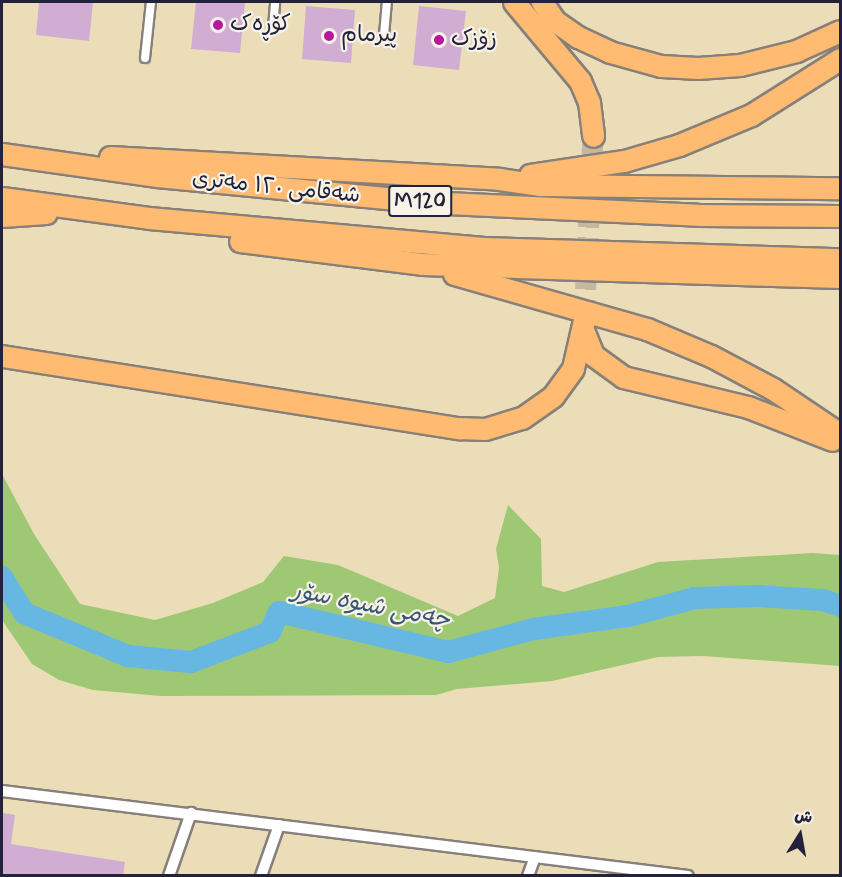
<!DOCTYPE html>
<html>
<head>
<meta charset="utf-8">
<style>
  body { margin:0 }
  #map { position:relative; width:842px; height:877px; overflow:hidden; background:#ecddb9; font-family:Mynerve,"Playpen Sans Arabic",sans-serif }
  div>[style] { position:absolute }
  .green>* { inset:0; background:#9fc874 }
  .river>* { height:22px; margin:-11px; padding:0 11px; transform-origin:11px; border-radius:11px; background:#66b7e1 }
  .building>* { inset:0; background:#d1add3 }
  .motorway-tunnel>* { height:21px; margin-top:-10.5px; transform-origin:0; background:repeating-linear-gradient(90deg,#c4b8a0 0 21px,transparent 0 31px) }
  .roads { filter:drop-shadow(2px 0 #87807a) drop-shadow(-2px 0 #87807a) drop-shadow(0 2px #87807a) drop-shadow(0 -2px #87807a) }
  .pedestrian>* { height:8px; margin:-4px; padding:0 4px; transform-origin:4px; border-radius:4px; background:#fff }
  .minor>* { height:10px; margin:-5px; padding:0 5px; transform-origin:5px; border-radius:5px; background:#fff }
  .motorway>* { height:21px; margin:-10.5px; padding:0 10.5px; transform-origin:10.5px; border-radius:10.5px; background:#febb71 }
  .dots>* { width:16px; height:16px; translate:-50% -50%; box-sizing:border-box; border:3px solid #f7f3e8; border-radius:50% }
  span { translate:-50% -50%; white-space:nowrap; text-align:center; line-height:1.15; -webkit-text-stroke:4.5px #f7f3e8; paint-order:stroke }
  .shield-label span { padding:2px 4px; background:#f7f3e8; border:2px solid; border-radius:4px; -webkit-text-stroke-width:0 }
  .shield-label { font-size:21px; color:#22223b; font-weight:700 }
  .poi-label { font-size:22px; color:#22223b }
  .left { translate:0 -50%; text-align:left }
  .street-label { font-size:22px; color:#22223b }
  .water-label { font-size:24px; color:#3a5675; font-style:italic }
  .frame { position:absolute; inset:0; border:3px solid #22223b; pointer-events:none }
  .north { position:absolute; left:770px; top:805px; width:60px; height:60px; -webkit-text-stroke:4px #f7f3e8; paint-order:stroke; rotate:11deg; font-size:16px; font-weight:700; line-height:24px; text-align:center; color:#22223b }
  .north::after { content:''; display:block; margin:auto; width:21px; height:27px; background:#22223b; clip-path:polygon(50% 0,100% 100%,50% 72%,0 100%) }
</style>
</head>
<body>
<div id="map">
  <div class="green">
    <div style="clip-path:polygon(2px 474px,34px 534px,80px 604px,155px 620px,213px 603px,263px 582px,284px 556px,338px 565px,458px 616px,495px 598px,499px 568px,496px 549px,508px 505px,541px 539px,542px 586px,564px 592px,658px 562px,813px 553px,840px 555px,840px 666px,703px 656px,658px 657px,552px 681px,457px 689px,436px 695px,161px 696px,93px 690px,59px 680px,32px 664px,2px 620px)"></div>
  </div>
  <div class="river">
    <div style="left:2px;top:577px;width:42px;rotate:58.6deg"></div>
    <div style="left:24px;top:613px;width:113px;rotate:22.5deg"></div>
    <div style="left:128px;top:656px;width:63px;rotate:5.4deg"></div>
    <div style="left:191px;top:662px;width:85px;rotate:-20.8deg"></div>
    <div style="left:270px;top:632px;width:22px;rotate:-66deg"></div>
    <div style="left:279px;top:612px;width:174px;rotate:13.3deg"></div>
    <div style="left:448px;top:652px;width:89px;rotate:-15deg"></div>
    <div style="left:534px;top:629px;width:95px;rotate:-7.9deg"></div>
    <div style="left:628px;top:616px;width:69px;rotate:-15deg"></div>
    <div style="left:695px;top:598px;width:64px;rotate:-1.8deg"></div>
    <div style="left:759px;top:596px;width:64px;rotate:3.6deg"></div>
    <div style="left:823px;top:600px;width:18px;rotate:19deg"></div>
  </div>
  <div class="building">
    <div style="clip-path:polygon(39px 2px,93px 2px,89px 41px,36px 35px)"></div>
    <div style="clip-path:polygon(196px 2px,245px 2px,240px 53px,191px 49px)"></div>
    <div style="clip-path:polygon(306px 6px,355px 10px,351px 63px,302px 59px)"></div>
    <div style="clip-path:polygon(419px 6px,466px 11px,459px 70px,413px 65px)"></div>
    <div style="clip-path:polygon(3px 813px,15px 815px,11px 844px,125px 862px,123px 876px,2px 876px)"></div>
  </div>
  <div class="motorway-tunnel">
    <div style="left:584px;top:320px;width:184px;rotate:-87.2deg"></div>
  </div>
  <div class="roads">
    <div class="pedestrian">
      <div style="left:273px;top:27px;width:25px;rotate:-85deg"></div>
      <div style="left:384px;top:35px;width:33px;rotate:-85deg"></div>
      <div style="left:145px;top:58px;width:56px;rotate:-83.9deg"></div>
    </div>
    <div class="minor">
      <div style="left:2px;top:791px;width:691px;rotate:7.06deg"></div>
      <div style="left:169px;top:876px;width:67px;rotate:-70.8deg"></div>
      <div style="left:261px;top:876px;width:54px;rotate:-70.6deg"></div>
      <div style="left:528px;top:876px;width:20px;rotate:-70deg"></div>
    </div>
    <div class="motorway">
      <div style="left:514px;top:2px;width:103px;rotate:50.1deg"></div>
      <div style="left:580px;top:81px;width:23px;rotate:67deg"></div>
      <div style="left:589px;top:102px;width:34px;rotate:83deg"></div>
      <div style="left:542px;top:2px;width:23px;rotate:56deg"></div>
      <div style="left:555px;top:21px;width:28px;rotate:35deg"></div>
      <div style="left:578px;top:37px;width:35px;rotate:25deg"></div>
      <div style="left:610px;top:52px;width:53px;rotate:15.4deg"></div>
      <div style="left:661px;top:66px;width:37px;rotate:3deg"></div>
      <div style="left:698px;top:68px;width:42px;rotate:-4.1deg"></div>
      <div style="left:740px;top:65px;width:58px;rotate:-14deg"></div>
      <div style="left:796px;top:51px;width:48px;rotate:-24.4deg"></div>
      <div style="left:2px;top:154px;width:157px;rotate:8.1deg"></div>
      <div style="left:157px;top:176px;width:269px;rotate:5.5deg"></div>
      <div style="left:425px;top:202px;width:273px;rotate:2.7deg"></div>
      <div style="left:698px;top:215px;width:142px;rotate:0.4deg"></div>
      <div style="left:110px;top:157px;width:390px;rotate:3.2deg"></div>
      <div style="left:499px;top:179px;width:40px;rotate:8.5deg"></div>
      <div style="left:539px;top:185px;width:301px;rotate:0.6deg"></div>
      <div style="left:530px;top:175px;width:95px;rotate:-8.5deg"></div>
      <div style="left:624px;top:161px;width:57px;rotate:-16.2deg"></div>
      <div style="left:679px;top:145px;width:78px;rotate:-22.6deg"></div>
      <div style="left:751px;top:115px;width:105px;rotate:-32.2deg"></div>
      <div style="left:2px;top:198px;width:148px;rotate:7.7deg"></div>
      <div style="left:149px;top:218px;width:336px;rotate:5.1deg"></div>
      <div style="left:484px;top:248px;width:356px;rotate:1.8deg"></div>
      <div style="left:2px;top:216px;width:44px;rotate:-3.9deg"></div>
      <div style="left:240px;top:241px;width:183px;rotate:7.2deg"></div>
      <div style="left:422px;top:264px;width:418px;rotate:1.8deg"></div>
      <div style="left:454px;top:274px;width:201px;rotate:15.9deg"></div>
      <div style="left:647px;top:329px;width:69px;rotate:22.9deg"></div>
      <div style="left:711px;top:356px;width:70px;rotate:28deg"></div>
      <div style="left:773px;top:389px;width:81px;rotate:33.9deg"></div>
      <div style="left:583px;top:330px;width:27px;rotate:68deg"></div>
      <div style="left:593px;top:355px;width:37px;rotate:36deg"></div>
      <div style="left:623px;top:377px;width:129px;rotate:13.5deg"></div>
      <div style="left:748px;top:407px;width:90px;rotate:21.4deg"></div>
      <div style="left:2px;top:356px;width:463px;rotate:9deg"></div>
      <div style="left:459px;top:428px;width:26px;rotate:2deg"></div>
      <div style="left:485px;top:429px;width:39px;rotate:-17deg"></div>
      <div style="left:522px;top:418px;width:38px;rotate:-35deg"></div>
      <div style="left:553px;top:396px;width:34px;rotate:-54deg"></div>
      <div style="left:573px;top:368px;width:49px;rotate:-77.1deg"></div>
    </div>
  </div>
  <div class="dots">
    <div style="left:218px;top:25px;background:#b5179e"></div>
    <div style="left:329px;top:36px;background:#b5179e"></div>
    <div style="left:439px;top:40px;background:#b5179e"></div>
  </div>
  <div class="shield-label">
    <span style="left:420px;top:201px">M120</span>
  </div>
  <div class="poi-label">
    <span class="left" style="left:230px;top:25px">کۆڕەک</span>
    <span class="left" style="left:341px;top:36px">پیرمام</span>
    <span class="left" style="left:451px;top:40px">زۆزک</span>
  </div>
  <div class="street-label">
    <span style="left:276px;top:188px;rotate:6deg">شەقامی ١٢٠ مەتری</span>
  </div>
  <div class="water-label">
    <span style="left:371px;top:606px;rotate:11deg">چەمی شیوە سۆر</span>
  </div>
  <div class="frame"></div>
  <div class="north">ش</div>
</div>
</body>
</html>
